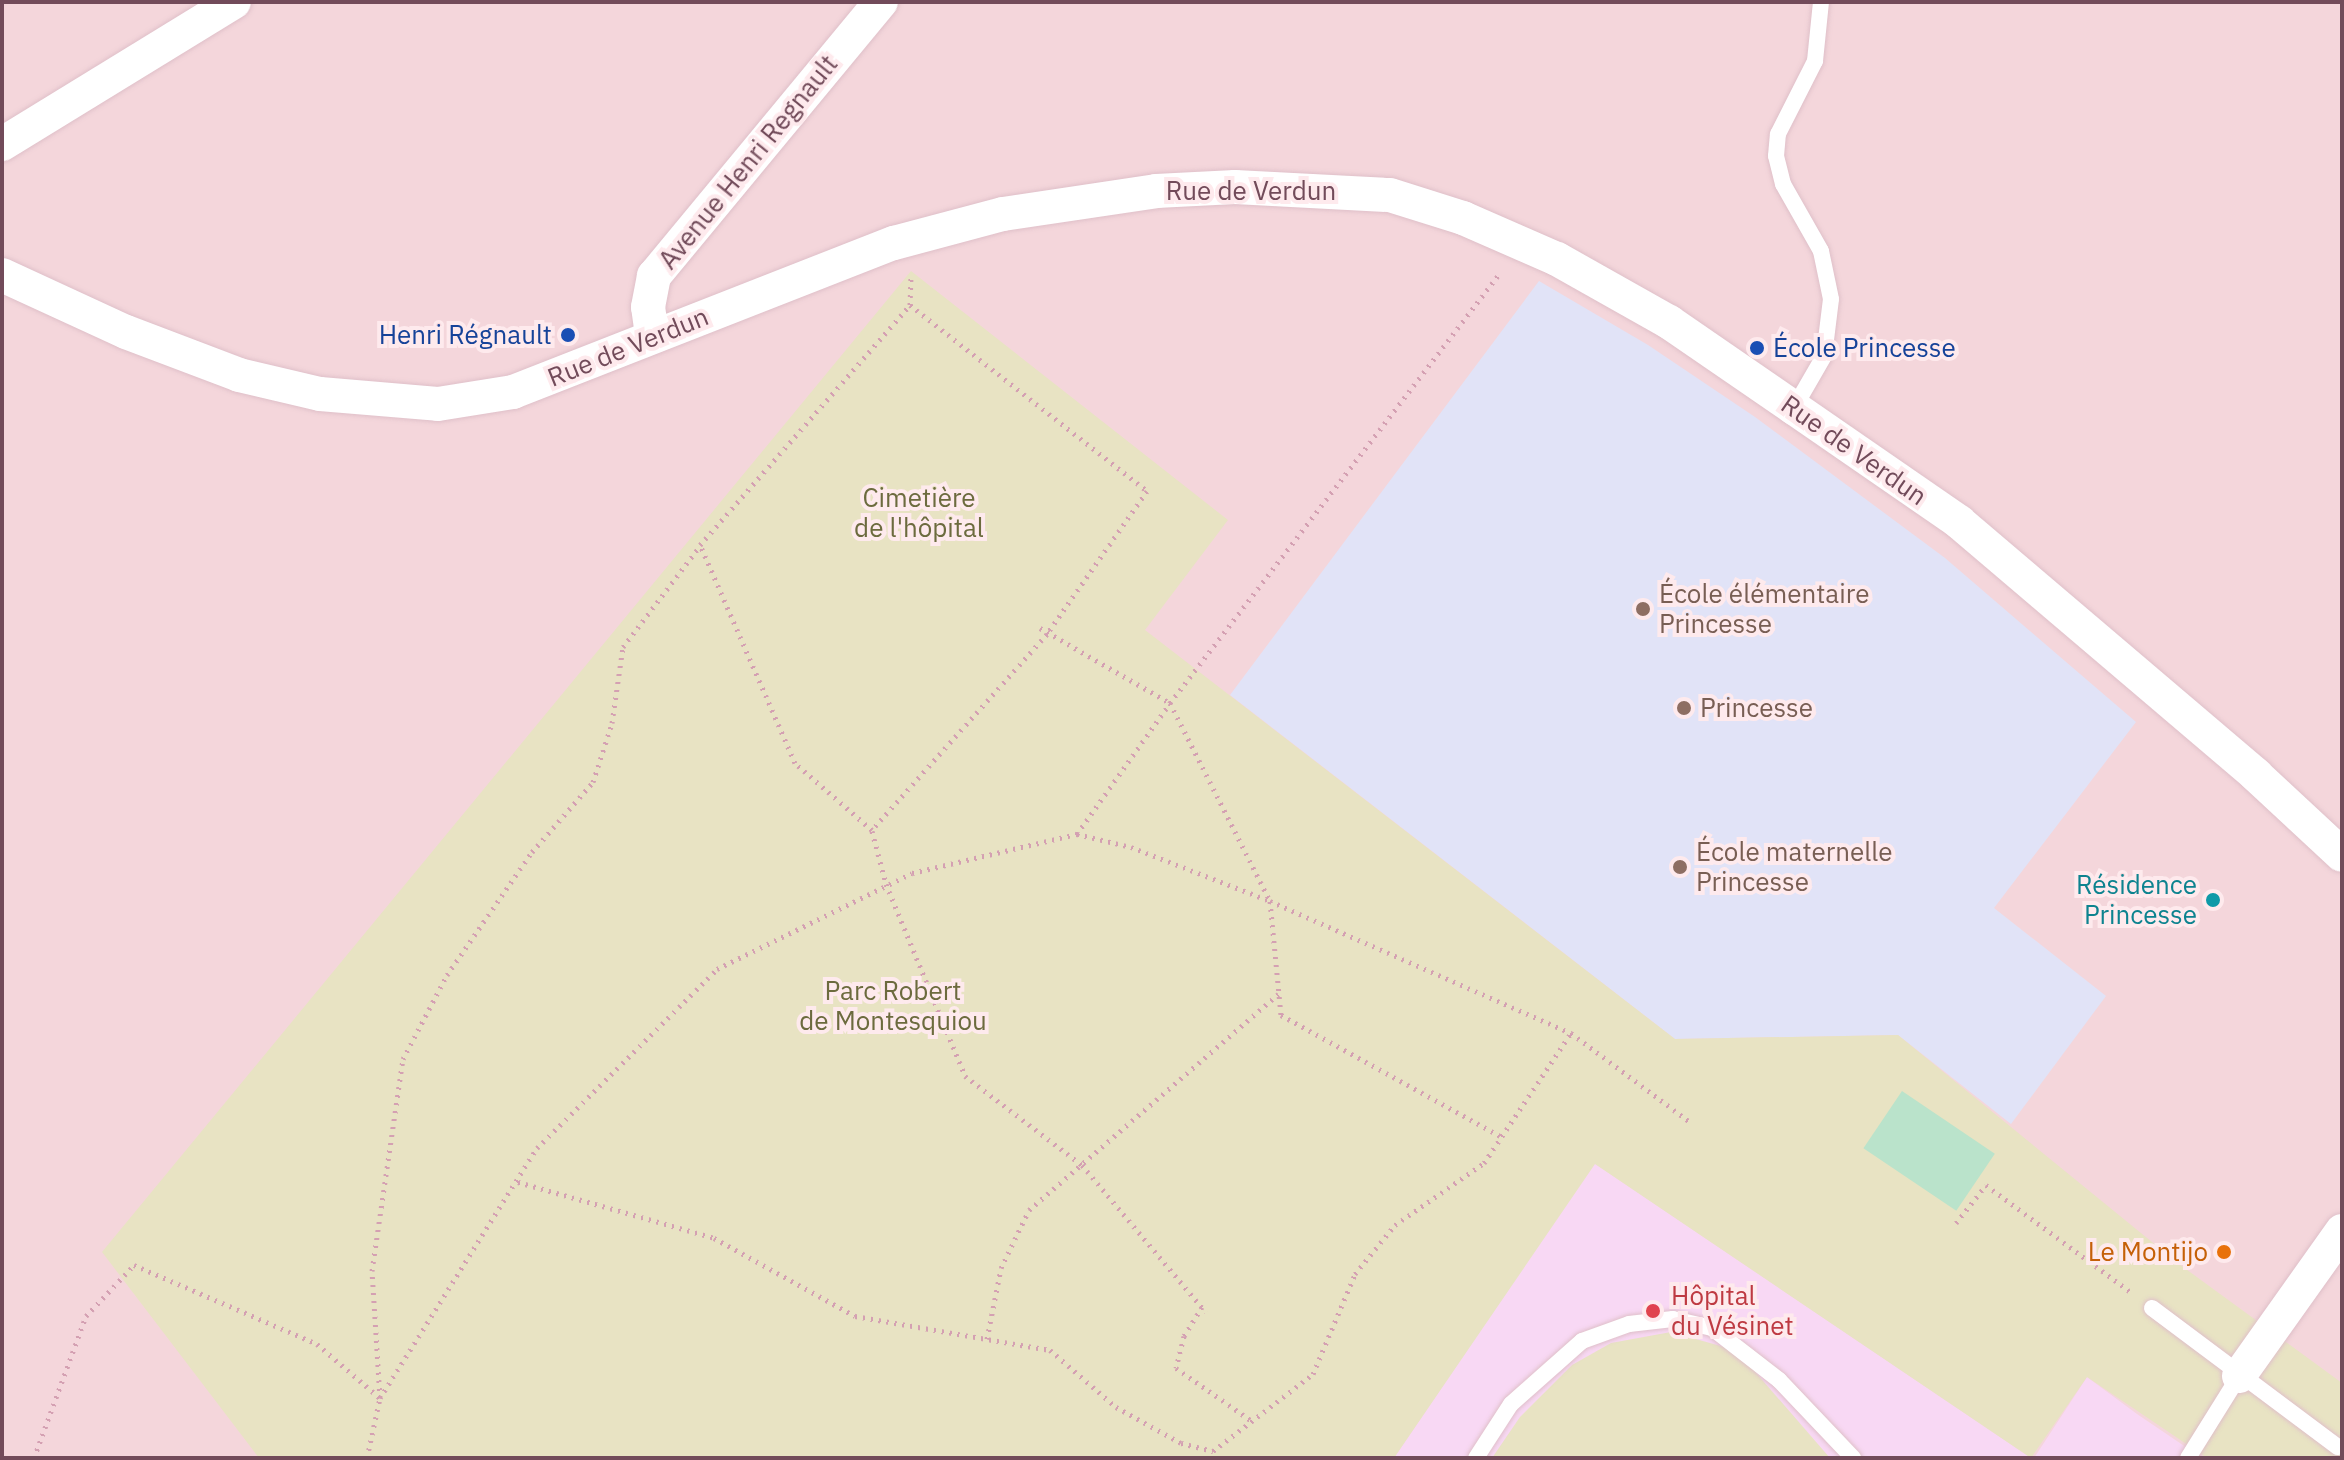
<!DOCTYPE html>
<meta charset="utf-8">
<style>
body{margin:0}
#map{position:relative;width:2344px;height:1460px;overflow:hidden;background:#fbe4e7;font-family:"IBM Plex Sans",sans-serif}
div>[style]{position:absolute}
.residential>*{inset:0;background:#f4d6db;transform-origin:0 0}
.education>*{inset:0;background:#e1e3f7}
.medical>*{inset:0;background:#f8d8f4}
.green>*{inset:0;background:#e8e3c3}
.water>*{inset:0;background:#bae3cb;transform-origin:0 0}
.path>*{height:5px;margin-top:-2.5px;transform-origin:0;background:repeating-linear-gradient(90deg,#d4a0b2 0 2px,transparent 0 8px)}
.roads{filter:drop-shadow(0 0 2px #dfc0c9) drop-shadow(0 0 2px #dfc0c9)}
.lane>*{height:16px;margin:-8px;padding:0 8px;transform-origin:8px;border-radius:8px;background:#fff}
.street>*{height:34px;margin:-17px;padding:0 17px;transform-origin:17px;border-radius:17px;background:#fff}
.dots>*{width:22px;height:22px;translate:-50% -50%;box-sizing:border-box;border:4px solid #feeaed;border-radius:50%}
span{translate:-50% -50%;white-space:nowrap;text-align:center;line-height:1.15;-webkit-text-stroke:8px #feeaed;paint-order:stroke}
.street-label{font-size:26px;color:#724b5a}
.transit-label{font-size:26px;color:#164399}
.right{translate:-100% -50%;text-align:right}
.left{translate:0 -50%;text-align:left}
.park-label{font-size:26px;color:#6c6b3e}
.education-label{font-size:26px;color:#785e54}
.culture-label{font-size:26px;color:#0d838f}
.food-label{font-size:26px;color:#c56008}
.health-label{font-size:26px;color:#be3a42}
.frame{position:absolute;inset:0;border:4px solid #724b5a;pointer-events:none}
</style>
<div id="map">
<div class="residential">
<div style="left:2px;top:2px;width:2340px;height:1456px"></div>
</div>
<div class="education">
<div style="clip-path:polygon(1539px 281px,1648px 345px,1755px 417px,1945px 558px,2136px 722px,1994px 908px,2106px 996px,2011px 1124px,1898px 1035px,1675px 1039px,1230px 695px)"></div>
</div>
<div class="medical">
<div style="clip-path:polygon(1594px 1163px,2031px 1458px,1394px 1458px)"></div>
<div style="clip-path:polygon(2087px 1377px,2137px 1414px,2202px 1458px,2034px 1458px)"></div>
</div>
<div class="green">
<div style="clip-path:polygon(911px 271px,1228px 520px,1145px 630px,1675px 1039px,1898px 1035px,2179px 1264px,2342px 1383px,2342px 1458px,2207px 1458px,2087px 1377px,2031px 1458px,1595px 1164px,1394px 1458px,259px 1458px,102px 1252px)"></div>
<div style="clip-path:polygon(1671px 1332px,1724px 1347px,1751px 1367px,1830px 1458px,1492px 1458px,1520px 1417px,1572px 1365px,1611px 1343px)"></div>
</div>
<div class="water">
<div style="left:1902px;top:1091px;width:112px;height:69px;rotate:34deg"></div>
</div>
<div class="path">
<div style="left:910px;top:305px;width:301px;rotate:38.1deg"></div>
<div style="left:1147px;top:491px;width:174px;rotate:125deg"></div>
<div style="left:1047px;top:634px;width:263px;rotate:131.8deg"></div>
<div style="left:872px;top:830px;width:102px;rotate:-139deg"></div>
<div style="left:795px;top:763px;width:238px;rotate:-113.5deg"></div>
<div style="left:700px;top:545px;width:319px;rotate:-48.8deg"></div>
<div style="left:910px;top:305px;width:31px;rotate:-88deg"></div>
<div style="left:1040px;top:628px;width:150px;rotate:30deg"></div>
<div style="left:1170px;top:703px;width:222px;rotate:63.2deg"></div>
<div style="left:1270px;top:901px;width:329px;rotate:23.7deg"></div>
<div style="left:1571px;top:1033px;width:149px;rotate:36.8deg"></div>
<div style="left:872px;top:831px;width:55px;rotate:75.2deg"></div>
<div style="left:886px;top:884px;width:208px;rotate:67.6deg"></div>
<div style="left:965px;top:1076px;width:147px;rotate:37.3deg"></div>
<div style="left:1082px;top:1165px;width:192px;rotate:49.9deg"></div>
<div style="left:1077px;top:834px;width:56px;rotate:13.5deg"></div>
<div style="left:1131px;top:847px;width:149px;rotate:21.2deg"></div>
<div style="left:1270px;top:901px;width:115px;rotate:84.5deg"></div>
<div style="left:1281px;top:1015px;width:250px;rotate:28.9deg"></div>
<div style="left:518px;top:1182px;width:204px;rotate:15.9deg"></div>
<div style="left:714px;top:1238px;width:161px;rotate:29deg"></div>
<div style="left:855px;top:1316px;width:198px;rotate:9.9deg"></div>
<div style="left:1050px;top:1350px;width:87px;rotate:40.8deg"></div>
<div style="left:1116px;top:1407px;width:74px;rotate:29deg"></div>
<div style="left:1181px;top:1443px;width:33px;rotate:14deg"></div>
<div style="left:1213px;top:1451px;width:126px;rotate:-37.6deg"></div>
<div style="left:1313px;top:1374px;width:108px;rotate:-67.2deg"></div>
<div style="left:1355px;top:1274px;width:63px;rotate:-50.8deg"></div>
<div style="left:1395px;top:1225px;width:108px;rotate:-34.9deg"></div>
<div style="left:1484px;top:1163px;width:156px;rotate:-56.2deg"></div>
<div style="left:1956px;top:1223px;width:48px;rotate:-51.7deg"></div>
<div style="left:1986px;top:1185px;width:182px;rotate:36.5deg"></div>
<div style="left:1202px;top:1307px;width:34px;rotate:122deg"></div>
<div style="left:1184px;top:1336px;width:33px;rotate:104deg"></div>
<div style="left:1176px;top:1368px;width:94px;rotate:35deg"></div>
<div style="left:987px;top:1339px;width:72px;rotate:-78.8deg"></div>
<div style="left:1001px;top:1268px;width:64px;rotate:-64.2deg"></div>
<div style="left:1029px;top:1210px;width:330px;rotate:-40.9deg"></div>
<div style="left:34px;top:1458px;width:151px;rotate:-69.9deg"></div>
<div style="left:86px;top:1316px;width:70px;rotate:-46.7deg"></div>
<div style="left:134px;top:1265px;width:199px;rotate:23.3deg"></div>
<div style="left:317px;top:1344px;width:83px;rotate:40.6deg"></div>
<div style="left:380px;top:1398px;width:295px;rotate:-57.9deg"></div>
<div style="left:537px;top:1148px;width:254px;rotate:-44.8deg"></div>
<div style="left:717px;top:969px;width:217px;rotate:-26.2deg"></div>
<div style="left:912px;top:873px;width:170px;rotate:-13.3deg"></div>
<div style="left:1077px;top:834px;width:161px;rotate:-54.6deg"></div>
<div style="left:1170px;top:703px;width:542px;rotate:-52.5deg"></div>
<div style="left:367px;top:1458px;width:61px;rotate:-77.8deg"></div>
<div style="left:380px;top:1398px;width:127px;rotate:-93.6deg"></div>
<div style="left:372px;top:1271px;width:214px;rotate:-81.7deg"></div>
<div style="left:403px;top:1059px;width:95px;rotate:-62.4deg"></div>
<div style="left:447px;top:975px;width:150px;rotate:-55.4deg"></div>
<div style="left:532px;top:852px;width:93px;rotate:-48.9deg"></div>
<div style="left:593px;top:782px;width:62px;rotate:-72.1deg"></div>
<div style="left:612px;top:723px;width:77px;rotate:-81.8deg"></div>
<div style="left:623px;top:647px;width:127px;rotate:-52.7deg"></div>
</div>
<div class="roads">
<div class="lane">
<div style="left:1794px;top:408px;width:60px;rotate:-60deg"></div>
<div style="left:1824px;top:356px;width:57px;rotate:-83deg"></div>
<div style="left:1831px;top:299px;width:49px;rotate:-101.8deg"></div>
<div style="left:1821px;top:251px;width:77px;rotate:-119.6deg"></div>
<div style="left:1783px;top:184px;width:29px;rotate:-104deg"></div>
<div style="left:1776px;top:156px;width:22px;rotate:-85deg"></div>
<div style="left:1778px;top:134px;width:82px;rotate:-63.1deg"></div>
<div style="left:1815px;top:61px;width:59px;rotate:-84.2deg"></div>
<div style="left:2152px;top:1308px;width:232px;rotate:36.8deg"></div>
<div style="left:1476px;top:1458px;width:64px;rotate:-57.1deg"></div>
<div style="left:1511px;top:1404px;width:95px;rotate:-41.6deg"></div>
<div style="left:1582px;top:1341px;width:50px;rotate:-19.9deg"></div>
<div style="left:1629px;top:1324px;width:44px;rotate:-6.5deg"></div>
<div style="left:1673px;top:1319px;width:40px;rotate:13deg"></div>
<div style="left:1712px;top:1328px;width:85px;rotate:37.8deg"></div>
<div style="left:1779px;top:1380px;width:108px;rotate:46.5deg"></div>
<div style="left:2188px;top:1458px;width:97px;rotate:-58.1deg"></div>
</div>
<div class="street">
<div style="left:2px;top:144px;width:272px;rotate:-31.5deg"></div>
<div style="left:2px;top:275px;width:136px;rotate:24.7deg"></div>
<div style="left:126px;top:332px;width:121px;rotate:20.8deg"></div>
<div style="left:239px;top:375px;width:83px;rotate:13.2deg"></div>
<div style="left:320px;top:394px;width:118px;rotate:4.8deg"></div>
<div style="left:438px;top:404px;width:76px;rotate:-9.1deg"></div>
<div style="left:513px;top:392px;width:409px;rotate:-21.4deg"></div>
<div style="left:894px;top:243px;width:113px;rotate:-14.9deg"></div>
<div style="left:1003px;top:214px;width:155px;rotate:-8.5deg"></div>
<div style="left:1156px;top:191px;width:79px;rotate:-2.9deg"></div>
<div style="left:1235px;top:187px;width:155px;rotate:3deg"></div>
<div style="left:1390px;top:195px;width:77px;rotate:17.5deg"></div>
<div style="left:1463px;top:218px;width:103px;rotate:23.6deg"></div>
<div style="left:1557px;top:259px;width:129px;rotate:29.4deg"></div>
<div style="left:1669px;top:322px;width:152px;rotate:34.5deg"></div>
<div style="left:1794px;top:408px;width:201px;rotate:34.6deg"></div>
<div style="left:1959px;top:522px;width:390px;rotate:40.4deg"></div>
<div style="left:2256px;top:775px;width:117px;rotate:42.9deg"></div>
<div style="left:652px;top:335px;width:28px;rotate:-98deg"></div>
<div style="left:648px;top:307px;width:32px;rotate:-79deg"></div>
<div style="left:654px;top:276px;width:356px;rotate:-50.4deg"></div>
<div style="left:2239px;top:1376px;width:178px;rotate:-54.6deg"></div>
</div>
</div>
<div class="dots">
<div style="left:568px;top:335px;background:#1a4fb4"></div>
<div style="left:1757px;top:348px;background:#1a4fb4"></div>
<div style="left:1643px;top:609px;background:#8d6e63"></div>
<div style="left:1684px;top:708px;background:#8d6e63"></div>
<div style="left:1680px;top:867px;background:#8d6e63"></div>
<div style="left:2213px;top:900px;background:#0f9aa8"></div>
<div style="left:2224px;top:1252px;background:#e8710a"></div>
<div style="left:1653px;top:1311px;background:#e0444e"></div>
</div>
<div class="street-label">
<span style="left:748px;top:162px;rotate:-51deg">Avenue Henri Regnault</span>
<span style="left:1251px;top:191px">Rue de Verdun</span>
<span style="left:628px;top:347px;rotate:-22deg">Rue de Verdun</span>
<span style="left:1854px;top:450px;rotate:35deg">Rue de Verdun</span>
</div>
<div class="transit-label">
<span class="right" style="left:552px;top:335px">Henri Régnault</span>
<span class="left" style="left:1773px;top:348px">École Princesse</span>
</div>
<div class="park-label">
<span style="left:919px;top:513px">Cimetière<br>de l'hôpital</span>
<span style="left:893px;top:1006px">Parc Robert<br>de Montesquiou</span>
</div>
<div class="education-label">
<span class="left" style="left:1659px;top:609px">École élémentaire<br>Princesse</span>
<span class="left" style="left:1700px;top:708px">Princesse</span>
<span class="left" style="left:1696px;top:867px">École maternelle<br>Princesse</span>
</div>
<div class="culture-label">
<span class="right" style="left:2197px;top:900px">Résidence<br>Princesse</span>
</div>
<div class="food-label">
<span class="right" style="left:2208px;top:1252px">Le Montijo</span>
</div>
<div class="health-label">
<span class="left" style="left:1671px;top:1311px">Hôpital<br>du Vésinet</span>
</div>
<div class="frame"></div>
</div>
